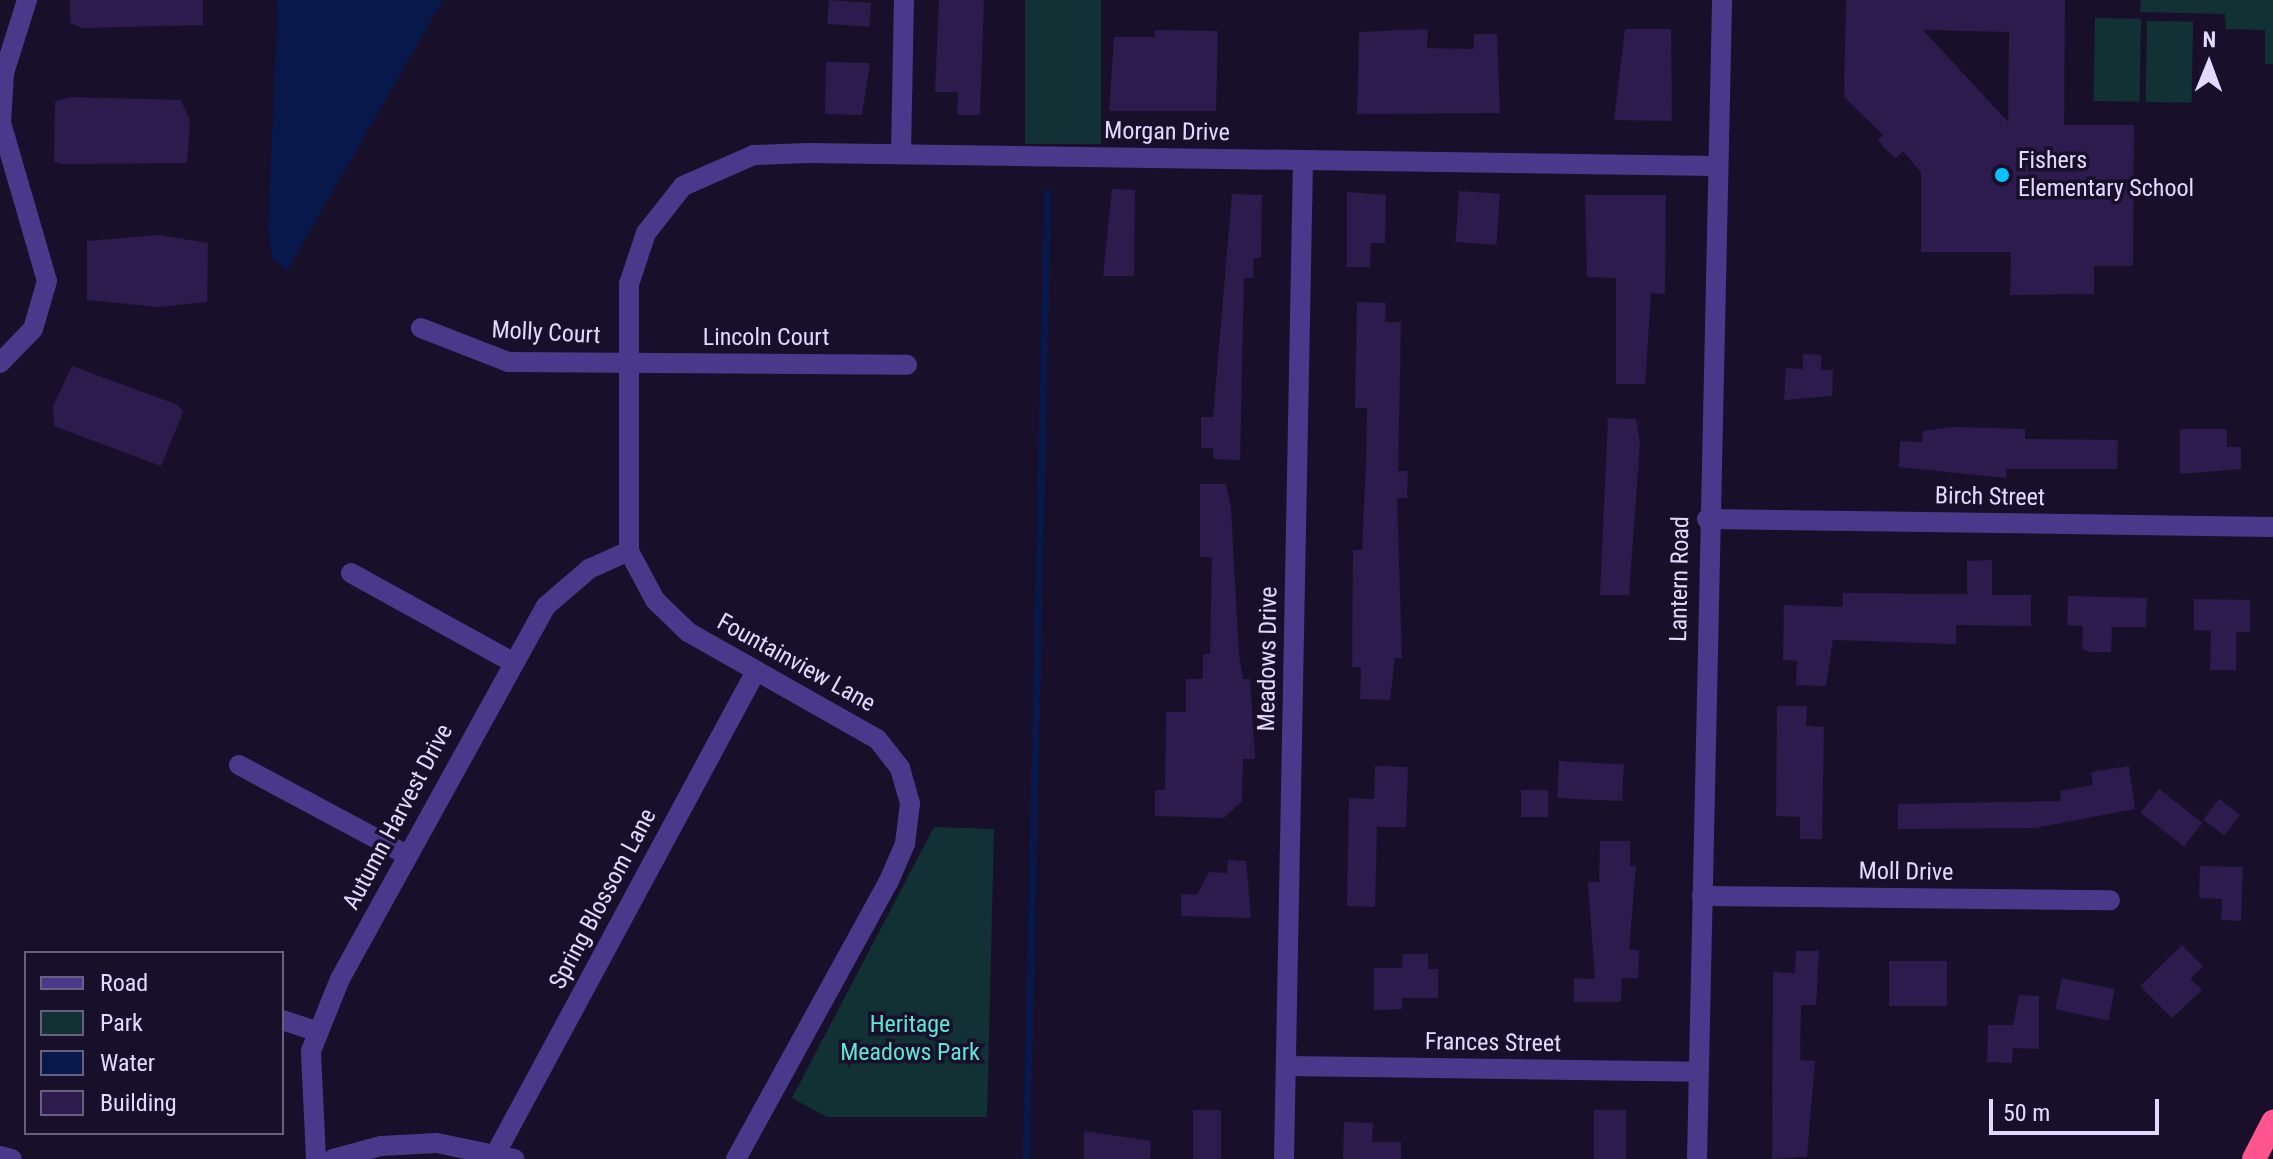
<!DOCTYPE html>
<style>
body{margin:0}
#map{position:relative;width:2273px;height:1159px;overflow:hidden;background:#18102b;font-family:"Roboto Condensed",sans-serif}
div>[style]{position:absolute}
.green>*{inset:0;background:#123135;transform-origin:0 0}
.water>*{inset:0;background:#09184b}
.stream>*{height:7px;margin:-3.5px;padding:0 3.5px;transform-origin:3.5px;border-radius:3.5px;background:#09184b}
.building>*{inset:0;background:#2c1b4c;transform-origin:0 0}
.minor>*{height:20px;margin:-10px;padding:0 10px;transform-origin:10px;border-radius:10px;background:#48398b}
.tertiary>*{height:20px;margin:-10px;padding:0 10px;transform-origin:10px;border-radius:10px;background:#48398b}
.motorway>*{height:24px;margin:-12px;padding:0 12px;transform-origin:12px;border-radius:12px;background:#ff548e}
.dots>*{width:22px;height:22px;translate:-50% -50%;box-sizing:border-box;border:4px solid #18102b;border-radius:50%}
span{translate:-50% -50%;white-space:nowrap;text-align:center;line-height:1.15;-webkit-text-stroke:7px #18102b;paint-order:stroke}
.street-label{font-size:24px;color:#e3d9ff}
.poi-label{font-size:24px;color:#e3d9ff}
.left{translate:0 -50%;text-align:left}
.park-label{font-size:24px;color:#60e5d6}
.legend{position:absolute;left:24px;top:951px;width:260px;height:184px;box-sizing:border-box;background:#18102b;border:2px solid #696080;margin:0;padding:10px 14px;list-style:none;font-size:24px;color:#e3d9ff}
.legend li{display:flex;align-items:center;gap:16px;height:40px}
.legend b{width:40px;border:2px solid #696080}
.north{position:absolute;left:2169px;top:24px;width:80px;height:80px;-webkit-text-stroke:6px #18102b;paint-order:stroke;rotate:1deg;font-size:22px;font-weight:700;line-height:32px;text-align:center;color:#e3d9ff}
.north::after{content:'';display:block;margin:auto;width:28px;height:36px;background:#e3d9ff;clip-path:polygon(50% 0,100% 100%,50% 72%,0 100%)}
.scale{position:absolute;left:1989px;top:1099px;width:170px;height:36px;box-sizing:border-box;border:4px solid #e3d9ff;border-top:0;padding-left:10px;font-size:24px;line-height:28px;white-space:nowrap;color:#e3d9ff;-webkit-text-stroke:6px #18102b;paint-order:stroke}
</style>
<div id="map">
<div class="green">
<div style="left:1025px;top:0;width:76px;height:144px"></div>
<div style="clip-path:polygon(2141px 0,2273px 0,2273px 64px,2265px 64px,2265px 30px,2226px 29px,2225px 14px,2140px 12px)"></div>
<div style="left:2095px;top:18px;width:46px;height:83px;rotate:1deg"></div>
<div style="left:2147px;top:21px;width:46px;height:81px;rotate:1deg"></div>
<div style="clip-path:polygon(934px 827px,994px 829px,987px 1117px,827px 1117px,792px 1098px)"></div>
</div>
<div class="water">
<div style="clip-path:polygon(278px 0,443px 0,287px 271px,273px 259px,268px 230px)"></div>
</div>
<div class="stream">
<div style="left:1026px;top:1159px;width:966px;rotate:-88.75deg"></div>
</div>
<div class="building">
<div style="clip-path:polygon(70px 0,203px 0,203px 25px,82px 28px,70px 23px)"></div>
<div style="left:829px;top:0;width:42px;height:24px;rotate:4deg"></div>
<div style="clip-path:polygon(939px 0,984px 0,980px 115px,957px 115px,958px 92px,935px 92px)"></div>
<div style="clip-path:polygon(evenodd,1846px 0,2065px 0,2064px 125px,2134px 125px,2133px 266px,2094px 266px,2094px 294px,2010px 295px,2011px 252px,1921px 252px,1921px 172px,1903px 151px,1896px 158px,1886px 150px,1878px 140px,1883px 135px,1844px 97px,1846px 0,1923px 30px,2009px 32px,2008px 122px,1923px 30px)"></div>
<div style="clip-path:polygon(1428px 29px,1427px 48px,1474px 49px,1474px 34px,1497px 34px,1500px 113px,1357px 114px,1359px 32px)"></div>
<div style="clip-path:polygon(1625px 29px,1671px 29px,1672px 121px,1614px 120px)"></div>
<div style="clip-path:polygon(1155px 30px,1218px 31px,1216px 111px,1109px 111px,1114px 37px,1155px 37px)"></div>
<div style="clip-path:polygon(826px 62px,870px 63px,862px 115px,825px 114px)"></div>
<div style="clip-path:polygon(69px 97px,181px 100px,190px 121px,187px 163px,60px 164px,54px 161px,55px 102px)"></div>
<div style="clip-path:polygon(1112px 189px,1135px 190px,1134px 276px,1103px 276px)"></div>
<div style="left:1459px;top:191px;width:41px;height:51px;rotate:4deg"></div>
<div style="clip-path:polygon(1347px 192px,1386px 195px,1385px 243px,1371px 243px,1370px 267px,1347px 267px)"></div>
<div style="clip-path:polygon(1232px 194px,1262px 195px,1261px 258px,1254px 258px,1253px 278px,1244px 278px,1240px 460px,1213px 459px,1213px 448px,1201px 448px,1201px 417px,1213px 417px)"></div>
<div style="clip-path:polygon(1585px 195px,1666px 195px,1665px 294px,1651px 293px,1645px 384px,1616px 384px,1616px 278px,1587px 277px)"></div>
<div style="clip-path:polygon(159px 235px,208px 243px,207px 302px,158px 307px,87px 300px,87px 241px)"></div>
<div style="clip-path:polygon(1357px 302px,1386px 303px,1385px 322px,1401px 322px,1398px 471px,1408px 471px,1407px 498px,1397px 498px,1402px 658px,1395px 658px,1390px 700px,1360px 699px,1361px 667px,1352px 667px,1353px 550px,1362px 550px,1366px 464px,1367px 408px,1355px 408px)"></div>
<div style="clip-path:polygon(1803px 354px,1821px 355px,1821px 370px,1833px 370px,1832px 396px,1784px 400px,1786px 368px,1803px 369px)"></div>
<div style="clip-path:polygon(72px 366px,178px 405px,183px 412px,161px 466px,54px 426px,53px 406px)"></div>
<div style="clip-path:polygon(1608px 418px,1636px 419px,1640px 442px,1629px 595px,1600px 595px)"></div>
<div style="clip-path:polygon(1952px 427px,2025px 429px,2025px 439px,2118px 440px,2117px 469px,2006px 469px,2006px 478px,1899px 467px,1900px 441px,1922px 442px,1923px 431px)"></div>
<div style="clip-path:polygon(2180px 429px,2227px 429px,2227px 447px,2241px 447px,2241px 469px,2180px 474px)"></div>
<div style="clip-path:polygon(1200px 484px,1226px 484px,1231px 508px,1239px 655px,1243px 679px,1250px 679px,1255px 759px,1243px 759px,1242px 801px,1224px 818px,1155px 816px,1155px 790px,1165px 790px,1166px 712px,1186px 712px,1186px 679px,1203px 679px,1203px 654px,1210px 654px,1212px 557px,1200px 557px)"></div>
<div style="clip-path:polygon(1992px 560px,1992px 595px,2031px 595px,2031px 626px,1956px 625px,1956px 644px,1833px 640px,1826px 686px,1796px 685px,1797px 661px,1783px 660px,1784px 605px,1843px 607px,1843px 593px,1967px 594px,1967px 561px)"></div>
<div style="clip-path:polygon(2068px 596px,2147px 598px,2146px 627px,2112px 627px,2111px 652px,2090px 652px,2082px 649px,2083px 626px,2067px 625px)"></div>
<div style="clip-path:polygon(2194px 599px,2250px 600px,2250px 632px,2236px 632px,2236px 670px,2210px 670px,2211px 631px,2194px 630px)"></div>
<div style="clip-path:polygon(1777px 706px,1807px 706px,1806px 726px,1824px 727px,1822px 839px,1800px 839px,1800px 817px,1776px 816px)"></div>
<div style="left:1559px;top:761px;width:65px;height:37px;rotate:3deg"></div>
<div style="clip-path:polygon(1375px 766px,1408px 767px,1406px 827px,1377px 827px,1375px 907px,1347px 906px,1349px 798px,1374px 799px)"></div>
<div style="clip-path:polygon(2129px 766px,2135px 809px,2035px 828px,1898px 829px,1898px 804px,2061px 801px,2060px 791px,2093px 785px,2091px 772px)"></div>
<div style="left:2159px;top:789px;width:55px;height:30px;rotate:38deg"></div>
<div style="left:1521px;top:790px;width:27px;height:27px"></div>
<div style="left:2219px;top:799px;width:26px;height:26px;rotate:37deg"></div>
<div style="clip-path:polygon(1600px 841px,1630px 841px,1630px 866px,1636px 866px,1629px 950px,1639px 950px,1638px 978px,1622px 978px,1621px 1002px,1574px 1002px,1574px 978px,1595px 979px,1588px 882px,1599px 882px)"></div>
<div style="clip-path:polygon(1228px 860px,1246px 861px,1251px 918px,1181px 916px,1181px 894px,1197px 895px,1209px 872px,1227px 873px)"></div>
<div style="clip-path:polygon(2200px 866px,2243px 867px,2241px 921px,2221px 920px,2222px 899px,2199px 898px)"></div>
<div style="clip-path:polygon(2182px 945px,2203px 966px,2190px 979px,2202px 990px,2172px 1018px,2140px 986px)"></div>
<div style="clip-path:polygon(1796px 951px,1819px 951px,1816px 1005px,1801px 1005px,1800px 1060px,1815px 1061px,1807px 1157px,1772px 1159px,1773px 972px,1795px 973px)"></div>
<div style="clip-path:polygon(1403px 954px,1428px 954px,1428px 969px,1438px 969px,1438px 998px,1402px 998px,1402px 1009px,1374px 1010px,1374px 968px,1402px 968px)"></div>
<div style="left:1889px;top:961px;width:58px;height:45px"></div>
<div style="left:2062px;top:978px;width:54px;height:32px;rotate:12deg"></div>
<div style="clip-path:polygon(2019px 995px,2039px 996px,2039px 1049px,2013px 1048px,2012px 1063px,1987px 1062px,1988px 1025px,2013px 1025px)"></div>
<div style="left:1193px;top:1110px;width:28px;height:49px"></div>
<div style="left:1594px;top:1110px;width:32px;height:49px"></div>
<div style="clip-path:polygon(1344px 1122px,1373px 1123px,1372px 1142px,1401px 1142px,1401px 1159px,1343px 1159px)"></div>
<div style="clip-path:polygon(1084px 1131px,1151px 1141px,1150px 1159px,1084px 1159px)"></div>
</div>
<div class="minor">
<div style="left:901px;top:153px;width:153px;rotate:-88.9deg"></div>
<div style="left:421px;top:328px;width:93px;rotate:21.3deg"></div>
<div style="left:508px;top:362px;width:399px;rotate:0.4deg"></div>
<div style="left:0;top:363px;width:47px;rotate:-45.9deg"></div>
<div style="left:33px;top:329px;width:50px;rotate:-73.7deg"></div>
<div style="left:47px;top:281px;width:165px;rotate:-106.2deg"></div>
<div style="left:1px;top:123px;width:50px;rotate:-86.6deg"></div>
<div style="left:4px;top:73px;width:77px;rotate:-72.5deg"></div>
<div style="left:1707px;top:519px;width:566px;rotate:0.81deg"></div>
<div style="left:351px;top:573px;width:184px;rotate:28.9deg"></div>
<div style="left:239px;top:765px;width:191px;rotate:28.2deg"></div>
<div style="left:1702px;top:896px;width:408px;rotate:0.6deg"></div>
<div style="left:282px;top:1020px;width:36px;rotate:18deg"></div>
<div style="left:1286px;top:1066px;width:413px;rotate:0.8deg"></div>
<div style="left:496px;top:1153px;width:548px;rotate:-61.66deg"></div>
<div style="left:0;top:1156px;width:12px;rotate:14deg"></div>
<div style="left:316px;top:1159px;width:108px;rotate:-92.7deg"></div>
<div style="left:311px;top:1051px;width:78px;rotate:-68.1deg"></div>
<div style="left:340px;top:979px;width:426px;rotate:-61.1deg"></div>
<div style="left:546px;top:606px;width:57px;rotate:-40.7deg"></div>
<div style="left:589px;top:569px;width:44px;rotate:-24.2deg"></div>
<div style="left:333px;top:1159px;width:50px;rotate:-15.2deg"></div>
<div style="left:381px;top:1146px;width:56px;rotate:-3.1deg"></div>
<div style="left:437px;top:1143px;width:79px;rotate:11.7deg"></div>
<div style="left:736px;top:1159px;width:315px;rotate:-61.2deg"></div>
<div style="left:888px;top:883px;width:43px;rotate:-66.4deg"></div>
<div style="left:905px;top:844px;width:41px;rotate:-83deg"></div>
<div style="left:910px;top:803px;width:36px;rotate:-106deg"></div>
<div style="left:900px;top:768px;width:37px;rotate:-128deg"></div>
<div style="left:877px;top:739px;width:217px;rotate:-150.5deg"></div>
<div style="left:688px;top:632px;width:46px;rotate:-135.9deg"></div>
<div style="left:655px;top:600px;width:55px;rotate:-118deg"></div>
<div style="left:629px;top:551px;width:267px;rotate:-90deg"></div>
<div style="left:629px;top:284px;width:54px;rotate:-71.6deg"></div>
<div style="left:646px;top:233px;width:60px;rotate:-51.8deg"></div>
<div style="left:683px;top:186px;width:77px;rotate:-23.6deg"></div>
<div style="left:754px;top:155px;width:55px;rotate:-2.1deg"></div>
<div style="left:809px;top:153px;width:908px;rotate:0.82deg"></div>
<div style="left:1284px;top:1159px;width:999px;rotate:-88.91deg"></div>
</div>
<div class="tertiary">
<div style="left:1697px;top:1159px;width:1159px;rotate:-88.76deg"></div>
</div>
<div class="motorway">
<div style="left:2254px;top:1159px;width:42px;rotate:-62.8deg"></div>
</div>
<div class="dots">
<div style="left:2002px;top:175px;background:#05c3ff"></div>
</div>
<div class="street-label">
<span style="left:1167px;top:132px;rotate:1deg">Morgan Drive</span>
<span style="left:546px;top:333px;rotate:3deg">Molly Court</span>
<span style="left:766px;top:338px">Lincoln Court</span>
<span style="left:1990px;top:497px;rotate:1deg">Birch Street</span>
<span style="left:1680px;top:579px;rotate:-89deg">Lantern Road</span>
<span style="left:1268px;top:659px;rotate:-89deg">Meadows Drive</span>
<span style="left:796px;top:663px;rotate:29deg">Fountainview Lane</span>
<span style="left:398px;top:817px;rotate:-62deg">Autumn Harvest Drive</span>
<span style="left:1906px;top:872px;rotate:1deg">Moll Drive</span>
<span style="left:603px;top:899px;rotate:-62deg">Spring Blossom Lane</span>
<span style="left:1493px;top:1043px;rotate:1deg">Frances Street</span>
</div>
<div class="poi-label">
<span class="left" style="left:2018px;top:175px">Fishers<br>Elementary School</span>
</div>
<div class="park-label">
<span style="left:910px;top:1039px">Heritage<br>Meadows Park</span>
</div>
<ul class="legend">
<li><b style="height:10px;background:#48398b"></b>Road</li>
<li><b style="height:22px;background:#123135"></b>Park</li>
<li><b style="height:22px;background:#09184b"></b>Water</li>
<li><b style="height:22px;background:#2c1b4c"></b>Building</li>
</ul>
<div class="north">N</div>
<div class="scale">50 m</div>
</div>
